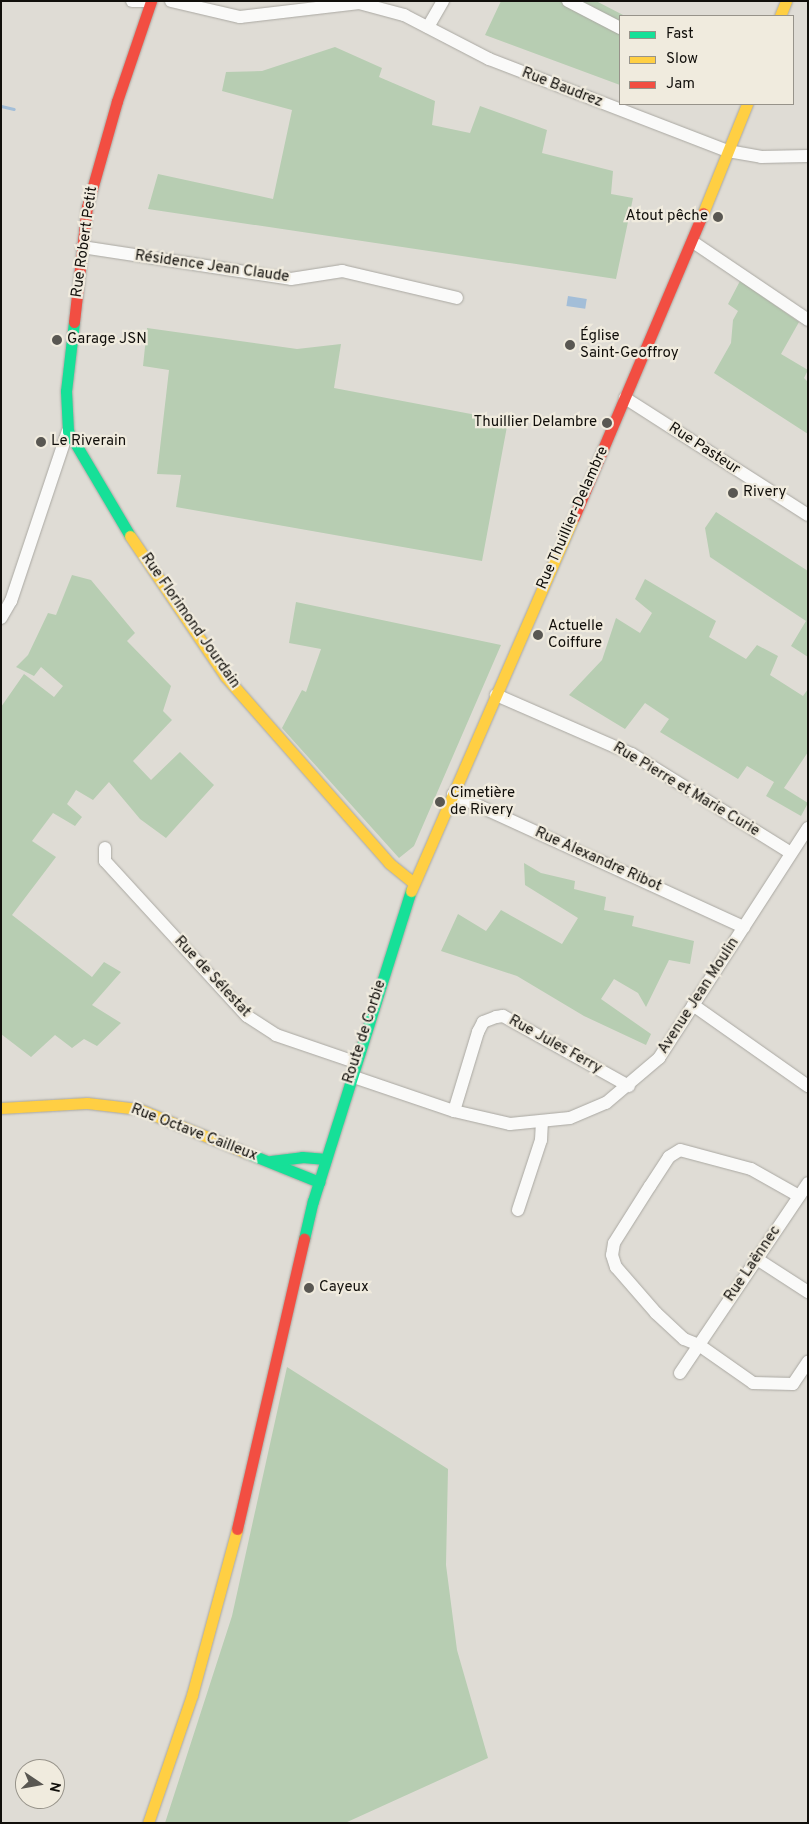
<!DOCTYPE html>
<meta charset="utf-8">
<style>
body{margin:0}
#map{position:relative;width:809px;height:1824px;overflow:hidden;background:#dfdcd5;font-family:Overpass,sans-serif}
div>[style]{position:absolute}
.green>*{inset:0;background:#b7cdb2}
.water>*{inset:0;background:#a3bed8;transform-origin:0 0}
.stream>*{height:3px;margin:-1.5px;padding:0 1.5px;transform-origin:1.5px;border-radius:1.5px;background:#a3bed8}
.roads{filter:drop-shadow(0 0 1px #aaa8a2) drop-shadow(0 0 1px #aaa8a2)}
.street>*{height:12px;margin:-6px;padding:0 6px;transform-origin:6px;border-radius:6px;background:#fafaf9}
.fast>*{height:11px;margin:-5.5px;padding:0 5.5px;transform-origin:5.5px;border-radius:5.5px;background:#16e098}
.slow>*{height:11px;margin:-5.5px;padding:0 5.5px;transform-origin:5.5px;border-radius:5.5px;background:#ffcf43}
.jam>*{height:11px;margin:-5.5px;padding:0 5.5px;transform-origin:5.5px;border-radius:5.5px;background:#f24e42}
.dots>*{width:14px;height:14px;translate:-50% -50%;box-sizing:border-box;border:2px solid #f0ebde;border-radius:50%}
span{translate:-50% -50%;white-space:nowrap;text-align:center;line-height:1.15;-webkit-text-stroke:4.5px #f0ebde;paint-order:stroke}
.street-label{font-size:15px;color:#110f0b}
.poi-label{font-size:15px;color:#110f0b}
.right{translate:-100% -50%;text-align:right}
.left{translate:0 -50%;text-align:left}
.frame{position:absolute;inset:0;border:2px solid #110f0b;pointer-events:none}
.legend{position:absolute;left:619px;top:15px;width:175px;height:90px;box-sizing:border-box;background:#f0ebde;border:1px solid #97938a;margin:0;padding:6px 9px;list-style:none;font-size:15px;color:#110f0b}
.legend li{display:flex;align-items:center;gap:10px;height:25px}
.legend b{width:25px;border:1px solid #97938a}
.north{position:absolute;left:15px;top:1759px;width:50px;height:50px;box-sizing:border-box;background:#f0ebde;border:1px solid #97938a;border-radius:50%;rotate:102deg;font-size:14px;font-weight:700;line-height:20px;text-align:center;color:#110f0b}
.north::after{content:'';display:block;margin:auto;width:18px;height:22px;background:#595752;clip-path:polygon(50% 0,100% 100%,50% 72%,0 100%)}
</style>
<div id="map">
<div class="green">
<div style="clip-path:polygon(501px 1px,596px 1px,625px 16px,620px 16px,620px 85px,485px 35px)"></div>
<div style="clip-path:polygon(335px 47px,382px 68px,379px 77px,435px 101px,432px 125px,470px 133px,480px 106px,547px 130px,542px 153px,613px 171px,611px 194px,633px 198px,616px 279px,148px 209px,158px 174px,273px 199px,292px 110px,222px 91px,226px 72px,262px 71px)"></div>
<div style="clip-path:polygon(740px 281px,799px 322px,781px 354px,808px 370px,804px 378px,808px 382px,808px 434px,714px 373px,731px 343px,733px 320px,738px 311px,728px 304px)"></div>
<div style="clip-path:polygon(147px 328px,297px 349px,341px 344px,334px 388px,508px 421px,482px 561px,176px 507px,181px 475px,157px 474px,169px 370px,143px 366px)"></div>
<div style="clip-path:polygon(716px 512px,808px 571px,808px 657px,791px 646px,806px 621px,710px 557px,705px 528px)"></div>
<div style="clip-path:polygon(72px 575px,91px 580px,135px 633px,127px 641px,171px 686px,163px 711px,172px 720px,133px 761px,151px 780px,180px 752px,214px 785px,166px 838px,140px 819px,109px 782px,93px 800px,76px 790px,67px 804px,82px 817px,75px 826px,53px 813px,32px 841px,56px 857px,12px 915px,92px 977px,104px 962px,121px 972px,92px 1005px,121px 1023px,97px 1046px,84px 1039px,72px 1048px,55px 1035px,31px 1057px,1px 1034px,1px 707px,24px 674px,54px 697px,63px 686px,41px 667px,34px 676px,16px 667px,28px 655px,48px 613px,56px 615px)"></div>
<div style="clip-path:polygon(645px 579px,716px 621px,709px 637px,746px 659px,757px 645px,778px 656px,770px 675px,803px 696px,808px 689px,808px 752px,784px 788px,808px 803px,801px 816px,766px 796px,774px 782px,747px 766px,738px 779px,660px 732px,669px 719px,645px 703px,625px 729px,569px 695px,602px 660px,616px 618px,640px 633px,652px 613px,635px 599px)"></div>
<div style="clip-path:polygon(296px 602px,501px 645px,414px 846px,399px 858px,282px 728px,302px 690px,306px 692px,321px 649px,289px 643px)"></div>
<div style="clip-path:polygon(524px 863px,541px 873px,575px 881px,574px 889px,606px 897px,604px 910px,634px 916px,632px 926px,694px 941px,690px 964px,669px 960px,646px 1007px,638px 993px,614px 979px,601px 999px,651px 1034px,646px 1045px,584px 1016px,517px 976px,441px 951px,458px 914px,486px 931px,501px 910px,562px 944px,578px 918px,525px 885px)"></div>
<div style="clip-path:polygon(287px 1367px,448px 1469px,446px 1565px,457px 1650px,488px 1758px,345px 1823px,165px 1823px,232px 1616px)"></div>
</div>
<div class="water">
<div style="left:568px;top:296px;width:19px;height:10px;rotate:9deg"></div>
</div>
<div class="stream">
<div style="left:1px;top:106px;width:13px;rotate:13deg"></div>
</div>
<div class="roads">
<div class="street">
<div style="left:132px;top:1px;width:15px"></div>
<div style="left:171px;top:1px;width:71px;rotate:13.1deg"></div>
<div style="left:240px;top:17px;width:120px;rotate:-6.7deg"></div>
<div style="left:359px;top:3px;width:47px;rotate:14.9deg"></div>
<div style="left:404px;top:15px;width:96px;rotate:27.4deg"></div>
<div style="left:489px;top:59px;width:256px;rotate:21.1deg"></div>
<div style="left:728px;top:151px;width:34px;rotate:10deg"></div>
<div style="left:761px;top:157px;width:47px;rotate:-1.2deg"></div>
<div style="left:568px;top:1px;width:59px;rotate:27.4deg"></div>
<div style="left:428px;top:27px;width:30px;rotate:-60deg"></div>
<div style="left:693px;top:242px;width:139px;rotate:34.1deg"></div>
<div style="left:82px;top:247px;width:211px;rotate:8.7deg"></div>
<div style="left:291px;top:279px;width:52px;rotate:-8.9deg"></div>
<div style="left:342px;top:271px;width:118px;rotate:13.2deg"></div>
<div style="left:625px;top:398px;width:217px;rotate:32.6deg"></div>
<div style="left:1px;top:618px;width:20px;rotate:-60deg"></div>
<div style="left:11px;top:601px;width:179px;rotate:-71.5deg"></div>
<div style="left:496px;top:695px;width:148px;rotate:23.5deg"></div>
<div style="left:632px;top:754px;width:187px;rotate:31.9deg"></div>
<div style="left:453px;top:794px;width:320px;rotate:24.6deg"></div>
<div style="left:105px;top:848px;width:13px;rotate:90deg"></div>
<div style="left:105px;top:861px;width:210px;rotate:47.5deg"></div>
<div style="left:247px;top:1016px;width:35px;rotate:33deg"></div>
<div style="left:276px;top:1035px;width:83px;rotate:18.9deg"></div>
<div style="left:693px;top:1005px;width:141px;rotate:35.2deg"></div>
<div style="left:351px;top:1076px;width:109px;rotate:18.8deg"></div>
<div style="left:454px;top:1111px;width:57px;rotate:13.1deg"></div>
<div style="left:510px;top:1124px;width:60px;rotate:-5.7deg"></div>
<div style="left:570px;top:1118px;width:39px;rotate:-23deg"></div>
<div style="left:606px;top:1103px;width:70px;rotate:-40.3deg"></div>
<div style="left:659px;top:1058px;width:274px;rotate:-57.1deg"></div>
<div style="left:454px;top:1111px;width:83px;rotate:-73.1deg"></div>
<div style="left:478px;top:1032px;width:11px;rotate:-63deg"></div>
<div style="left:483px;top:1022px;width:14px;rotate:-21deg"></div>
<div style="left:496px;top:1017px;width:7px;rotate:-8deg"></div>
<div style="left:503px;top:1016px;width:144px;rotate:29.1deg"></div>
<div style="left:799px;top:1196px;width:55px;rotate:-150.6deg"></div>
<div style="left:751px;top:1169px;width:73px;rotate:-165deg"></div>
<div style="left:680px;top:1150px;width:13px;rotate:148deg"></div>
<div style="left:669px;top:1157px;width:35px;rotate:123deg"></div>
<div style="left:650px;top:1186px;width:67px;rotate:122.3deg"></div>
<div style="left:614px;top:1243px;width:12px;rotate:99deg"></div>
<div style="left:612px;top:1255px;width:13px;rotate:72deg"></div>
<div style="left:616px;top:1267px;width:61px;rotate:49deg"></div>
<div style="left:656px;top:1313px;width:38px;rotate:43deg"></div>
<div style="left:684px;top:1339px;width:16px;rotate:22deg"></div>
<div style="left:699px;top:1345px;width:66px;rotate:35.1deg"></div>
<div style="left:753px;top:1383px;width:40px;rotate:1.4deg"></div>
<div style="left:793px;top:1384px;width:27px;rotate:-56deg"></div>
<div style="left:518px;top:1210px;width:74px;rotate:-71.8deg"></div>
<div style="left:541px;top:1140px;width:17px;rotate:-87deg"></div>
<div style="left:757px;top:1259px;width:61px;rotate:32.9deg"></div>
<div style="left:680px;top:1373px;width:229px;rotate:-56deg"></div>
</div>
<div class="fast">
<div style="left:74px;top:322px;width:69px;rotate:96.6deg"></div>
<div style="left:66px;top:391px;width:40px;rotate:87.1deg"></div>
<div style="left:68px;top:431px;width:122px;rotate:59.4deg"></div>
<div style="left:247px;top:1153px;width:78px;rotate:21.9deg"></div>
<div style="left:271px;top:1161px;width:31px;rotate:-7deg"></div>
<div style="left:302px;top:1157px;width:24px;rotate:5deg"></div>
<div style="left:304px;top:1239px;width:39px;rotate:-77deg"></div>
<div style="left:313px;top:1201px;width:325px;rotate:-72.5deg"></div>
</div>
<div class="slow">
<div style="left:780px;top:16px;width:16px;rotate:-68deg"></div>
<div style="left:703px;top:213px;width:118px;rotate:-68deg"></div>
<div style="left:130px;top:536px;width:169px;rotate:55.8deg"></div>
<div style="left:225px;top:676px;width:249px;rotate:48.7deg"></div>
<div style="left:389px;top:863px;width:32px;rotate:39deg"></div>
<div style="left:411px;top:891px;width:408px;rotate:-66.5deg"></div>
<div style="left:1px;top:1108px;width:86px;rotate:-3.3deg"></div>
<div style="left:87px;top:1103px;width:52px;rotate:6.6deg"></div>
<div style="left:139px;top:1109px;width:117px;rotate:22.2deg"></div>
<div style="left:148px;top:1823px;width:135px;rotate:-71deg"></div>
<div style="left:192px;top:1695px;width:172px;rotate:-74.8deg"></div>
</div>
<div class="jam">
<div style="left:74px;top:322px;width:116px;rotate:-83.6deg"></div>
<div style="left:87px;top:207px;width:110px;rotate:-74.2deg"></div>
<div style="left:117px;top:101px;width:106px;rotate:-71.2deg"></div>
<div style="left:574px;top:517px;width:330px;rotate:-67deg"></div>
<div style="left:237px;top:1529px;width:298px;rotate:-77deg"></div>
</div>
</div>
<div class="dots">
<div style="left:718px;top:217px;background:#595752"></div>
<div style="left:57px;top:340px;background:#595752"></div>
<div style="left:570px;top:345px;background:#595752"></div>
<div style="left:607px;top:423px;background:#595752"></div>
<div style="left:41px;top:442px;background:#595752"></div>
<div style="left:733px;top:493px;background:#595752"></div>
<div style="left:538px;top:635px;background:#595752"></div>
<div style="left:440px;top:802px;background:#595752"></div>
<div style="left:309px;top:1288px;background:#595752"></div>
</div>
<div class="street-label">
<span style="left:562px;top:88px;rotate:21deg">Rue Baudrez</span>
<span style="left:85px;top:242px;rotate:-82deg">Rue Robert Petit</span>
<span style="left:212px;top:267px;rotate:8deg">Résidence Jean Claude</span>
<span style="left:704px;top:449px;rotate:33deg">Rue Pasteur</span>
<span style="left:573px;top:518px;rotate:-66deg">Rue Thuillier-Delambre</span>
<span style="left:190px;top:621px;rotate:55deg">Rue Florimond Jourdain</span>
<span style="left:686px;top:790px;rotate:31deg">Rue Pierre et Marie Curie</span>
<span style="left:598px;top:860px;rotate:24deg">Rue Alexandre Ribot</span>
<span style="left:212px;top:977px;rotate:47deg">Rue de Sélestat</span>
<span style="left:699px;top:996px;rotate:-57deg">Avenue Jean Moulin</span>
<span style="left:365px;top:1032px;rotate:-72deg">Route de Corbie</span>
<span style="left:555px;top:1045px;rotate:29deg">Rue Jules Ferry</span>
<span style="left:194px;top:1133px;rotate:21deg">Rue Octave Cailleux</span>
<span style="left:753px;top:1264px;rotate:-56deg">Rue Laënnec</span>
</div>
<div class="poi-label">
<span class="right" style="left:708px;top:217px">Atout pêche</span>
<span class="left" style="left:580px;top:345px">Église<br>Saint-Geoffroy</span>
<span class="left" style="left:67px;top:340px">Garage JSN</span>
<span class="right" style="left:597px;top:423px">Thuillier Delambre</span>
<span class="left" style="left:51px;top:442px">Le Riverain</span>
<span class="left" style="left:743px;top:493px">Rivery</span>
<span class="left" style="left:548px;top:635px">Actuelle<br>Coiffure</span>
<span class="left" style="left:450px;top:802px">Cimetière<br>de Rivery</span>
<span class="left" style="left:319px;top:1288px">Cayeux</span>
</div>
<div class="frame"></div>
<ul class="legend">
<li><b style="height:6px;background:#16e098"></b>Fast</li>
<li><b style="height:6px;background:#ffcf43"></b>Slow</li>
<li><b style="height:6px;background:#f24e42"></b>Jam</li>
</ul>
<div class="north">N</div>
</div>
